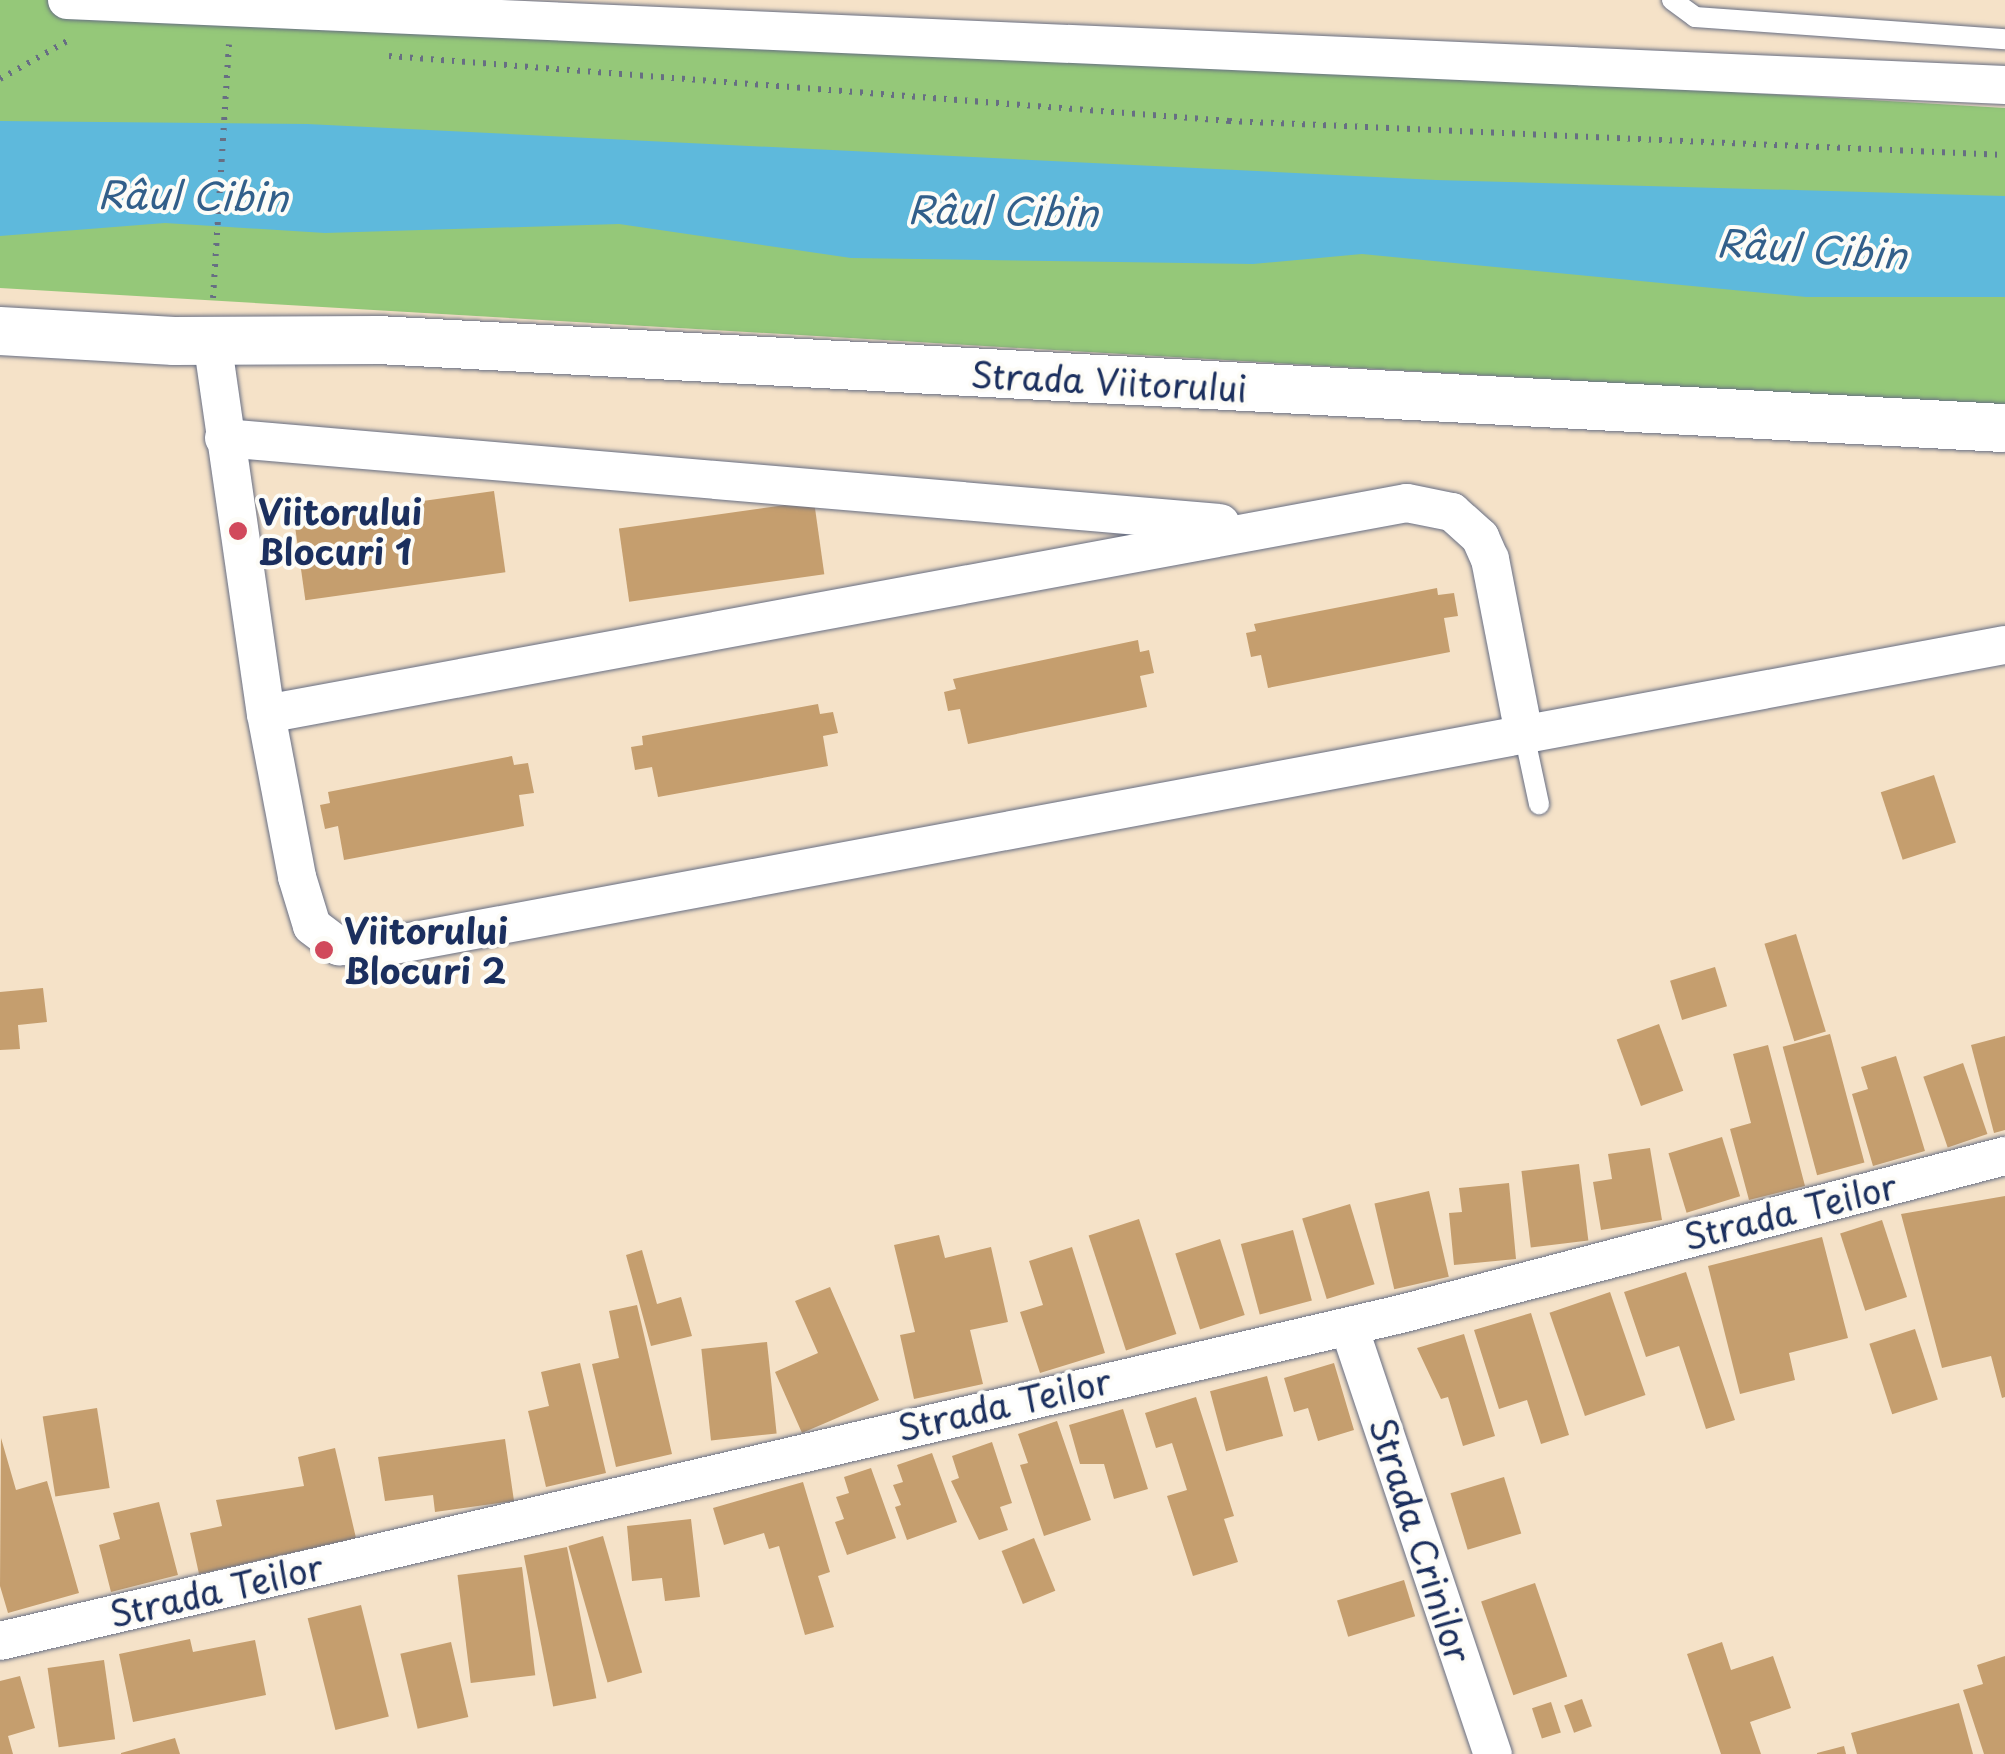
<!DOCTYPE html>
<meta charset="utf-8">
<style>
body{margin:0}
#map{position:relative;width:2005px;height:1754px;overflow:hidden;background:#f5e2c8;font-family:"Playpen Sans",sans-serif}
div>[style]{position:absolute}
.green>*{inset:0;background:#95c879}
.water>*{inset:0;background:#5eb9dc}
.building>*{inset:0;background:#c59e6e;transform-origin:0 0}
.path>*{height:6px;margin-top:-3px;transform-origin:0;background:repeating-linear-gradient(90deg,#676e83 0 2.5px,transparent 0 10.5px)}
.roads{filter:drop-shadow(0 0 2px #676e83) drop-shadow(0 0 2px #676e83)}
.service>*{height:20px;margin:-10px;padding:0 10px;transform-origin:10px;border-radius:10px;background:#fff}
.minor>*{height:38px;margin:-19px;padding:0 19px;transform-origin:19px;border-radius:19px;background:#fff}
.tertiary>*{height:48px;margin:-24px;padding:0 24px;transform-origin:24px;border-radius:24px;background:#fff}
.dots>*{width:28px;height:28px;translate:-50% -50%;box-sizing:border-box;border:5px solid #fdfcf7;border-radius:50%}
span{translate:-50% -50%;white-space:nowrap;text-align:center;line-height:1.15;-webkit-text-stroke:8px #fdfcf7;paint-order:stroke}
.street-label{font-size:35px;color:#1b2f5e}
.poi-label{font-size:35px;color:#1b2f5e;font-weight:700}
.left{translate:0 -50%;text-align:left}
.water-label{font-size:38px;color:#325f8a;font-style:italic}
</style>
<div id="map">
<div class="green">
<div style="clip-path:polygon(0 0,176px 0,2005px 108px,2005px 406px,0 288px)"></div>
</div>
<div class="water">
<div style="clip-path:polygon(0 121px,307px 124px,1436px 180px,2005px 196px,2005px 297px,1806px 297px,1362px 254px,1253px 264px,851px 258px,619px 224px,325px 233px,165px 223px,0 236px)"></div>
</div>
<div class="building">
<div style="left:494px;top:491px;width:82px;height:202px;rotate:82deg"></div>
<div style="left:814px;top:501px;width:74px;height:197px;rotate:82deg"></div>
<div style="clip-path:polygon(1437px 588px,1438px 595px,1454px 593px,1458px 616px,1444px 618px,1450px 652px,1268px 688px,1261px 655px,1251px 657px,1246px 633px,1256px 631px,1254px 624px)"></div>
<div style="clip-path:polygon(1138px 640px,1140px 652px,1149px 650px,1154px 673px,1140px 676px,1147px 707px,968px 744px,960px 709px,948px 711px,944px 692px,956px 689px,953px 679px)"></div>
<div style="clip-path:polygon(818px 704px,820px 714px,833px 712px,838px 733px,823px 736px,828px 766px,658px 797px,652px 767px,635px 770px,631px 747px,643px 745px,642px 736px)"></div>
<div style="clip-path:polygon(512px 756px,514px 765px,528px 763px,534px 793px,519px 795px,524px 826px,344px 860px,338px 826px,325px 829px,320px 805px,330px 803px,328px 792px)"></div>
<div style="left:1934px;top:775px;width:71px;height:56px;rotate:72deg"></div>
<div style="left:1796px;top:934px;width:102px;height:33px;rotate:73deg"></div>
<div style="left:1715px;top:967px;width:41px;height:47px;rotate:73deg"></div>
<div style="clip-path:polygon(43px 988px,47px 1022px,18px 1025px,20px 1049px,0 1050px,0 992px)"></div>
<div style="left:1659px;top:1024px;width:71px;height:45px;rotate:70deg"></div>
<div style="left:1830px;top:1034px;width:133px;height:49px;rotate:75deg"></div>
<div style="clip-path:polygon(2005px 1036px,2005px 1130px,1994px 1133px,1971px 1045px)"></div>
<div style="clip-path:polygon(1768px 1045px,1805px 1186px,1749px 1200px,1730px 1129px,1751px 1123px,1733px 1054px)"></div>
<div style="clip-path:polygon(1896px 1056px,1925px 1151px,1873px 1166px,1852px 1094px,1868px 1089px,1861px 1067px)"></div>
<div style="left:1963px;top:1063px;width:75px;height:42px;rotate:71deg"></div>
<div style="left:1722px;top:1137px;width:62px;height:56px;rotate:73deg"></div>
<div style="clip-path:polygon(1650px 1148px,1662px 1220px,1601px 1230px,1593px 1182px,1612px 1179px,1608px 1154px)"></div>
<div style="left:1579px;top:1164px;width:77px;height:58px;rotate:83deg"></div>
<div style="clip-path:polygon(1509px 1183px,1516px 1259px,1454px 1265px,1449px 1213px,1462px 1212px,1459px 1188px)"></div>
<div style="left:1429px;top:1191px;width:88px;height:56px;rotate:77deg"></div>
<div style="clip-path:polygon(2005px 1196px,2005px 1397px,2002px 1398px,1991px 1356px,1942px 1368px,1901px 1214px)"></div>
<div style="left:1350px;top:1204px;width:84px;height:50px;rotate:73deg"></div>
<div style="left:1139px;top:1219px;width:121px;height:53px;rotate:72deg"></div>
<div style="left:1882px;top:1220px;width:81px;height:44px;rotate:72deg"></div>
<div style="left:1293px;top:1230px;width:73px;height:54px;rotate:75deg"></div>
<div style="clip-path:polygon(939px 1235px,945px 1258px,991px 1247px,1008px 1322px,970px 1330px,983px 1384px,914px 1399px,900px 1335px,915px 1332px,894px 1245px)"></div>
<div style="clip-path:polygon(1822px 1237px,1848px 1338px,1789px 1353px,1795px 1380px,1740px 1394px,1708px 1266px)"></div>
<div style="left:1220px;top:1239px;width:80px;height:47px;rotate:72deg"></div>
<div style="clip-path:polygon(1072px 1247px,1105px 1353px,1040px 1373px,1020px 1312px,1043px 1305px,1029px 1261px)"></div>
<div style="clip-path:polygon(642px 1250px,657px 1304px,681px 1297px,692px 1336px,651px 1346px,626px 1255px)"></div>
<div style="clip-path:polygon(1686px 1272px,1735px 1420px,1706px 1429px,1679px 1346px,1646px 1357px,1624px 1292px)"></div>
<div style="clip-path:polygon(830px 1287px,879px 1400px,802px 1433px,775px 1372px,818px 1353px,795px 1301px)"></div>
<div style="left:1610px;top:1292px;width:109px;height:64px;rotate:71deg"></div>
<div style="clip-path:polygon(637px 1305px,672px 1454px,616px 1467px,592px 1364px,619px 1358px,609px 1311px)"></div>
<div style="clip-path:polygon(1531px 1313px,1569px 1435px,1541px 1444px,1527px 1400px,1499px 1409px,1474px 1330px)"></div>
<div style="left:1915px;top:1329px;width:74px;height:48px;rotate:72deg"></div>
<div style="clip-path:polygon(1464px 1334px,1495px 1436px,1463px 1446px,1448px 1397px,1441px 1399px,1417px 1348px)"></div>
<div style="left:767px;top:1342px;width:92px;height:66px;rotate:84deg"></div>
<div style="clip-path:polygon(580px 1363px,606px 1473px,546px 1487px,528px 1411px,549px 1406px,541px 1372px)"></div>
<div style="clip-path:polygon(1334px 1363px,1354px 1430px,1318px 1441px,1308px 1408px,1294px 1412px,1284px 1378px)"></div>
<div style="left:1267px;top:1376px;width:62px;height:59px;rotate:75deg"></div>
<div style="clip-path:polygon(1196px 1397px,1234px 1516px,1224px 1519px,1238px 1562px,1193px 1576px,1167px 1496px,1187px 1490px,1172px 1443px,1156px 1448px,1145px 1413px)"></div>
<div style="left:97px;top:1408px;width:81px;height:55px;rotate:81deg"></div>
<div style="clip-path:polygon(1123px 1409px,1148px 1489px,1114px 1499px,1104px 1464px,1080px 1464px,1069px 1425px)"></div>
<div style="clip-path:polygon(1057px 1421px,1091px 1520px,1044px 1536px,1020px 1465px,1028px 1463px,1018px 1434px)"></div>
<div style="clip-path:polygon(1px 1438px,16px 1490px,47px 1481px,79px 1593px,8px 1613px,0 1586px)"></div>
<div style="clip-path:polygon(505px 1439px,514px 1501px,435px 1512px,433px 1495px,385px 1501px,378px 1457px)"></div>
<div style="clip-path:polygon(992px 1442px,1012px 1503px,1000px 1507px,1008px 1530px,979px 1540px,951px 1481px,959px 1478px,952px 1456px)"></div>
<div style="clip-path:polygon(335px 1448px,356px 1538px,199px 1574px,190px 1533px,222px 1526px,216px 1500px,304px 1486px,298px 1457px)"></div>
<div style="clip-path:polygon(932px 1453px,957px 1522px,907px 1540px,895px 1507px,901px 1505px,893px 1485px,903px 1482px,897px 1465px)"></div>
<div style="clip-path:polygon(871px 1468px,896px 1538px,847px 1555px,835px 1522px,844px 1519px,836px 1497px,849px 1493px,844px 1477px)"></div>
<div style="left:1504px;top:1477px;width:59px;height:56px;rotate:73deg"></div>
<div style="clip-path:polygon(803px 1482px,830px 1572px,818px 1576px,834px 1627px,805px 1635px,779px 1546px,769px 1549px,764px 1533px,724px 1545px,713px 1508px)"></div>
<div style="clip-path:polygon(159px 1502px,178px 1575px,111px 1592px,99px 1545px,120px 1539px,113px 1513px)"></div>
<div style="clip-path:polygon(691px 1519px,700px 1597px,665px 1601px,662px 1578px,632px 1581px,627px 1526px)"></div>
<div style="left:603px;top:1536px;width:142px;height:36px;rotate:74deg"></div>
<div style="left:1034px;top:1538px;width:57px;height:35px;rotate:68deg"></div>
<div style="left:567px;top:1547px;width:154px;height:44px;rotate:79deg"></div>
<div style="left:522px;top:1567px;width:109px;height:65px;rotate:83deg"></div>
<div style="left:1404px;top:1580px;width:38px;height:70px;rotate:73deg"></div>
<div style="left:1535px;top:1583px;width:99px;height:57px;rotate:71deg"></div>
<div style="left:361px;top:1605px;width:115px;height:55px;rotate:76deg"></div>
<div style="clip-path:polygon(190px 1639px,193px 1652px,255px 1640px,266px 1695px,133px 1722px,119px 1654px)"></div>
<div style="left:451px;top:1642px;width:77px;height:52px;rotate:77deg"></div>
<div style="clip-path:polygon(1722px 1642px,1731px 1670px,1773px 1656px,1791px 1708px,1750px 1722px,1761px 1754px,1721px 1754px,1687px 1654px)"></div>
<div style="clip-path:polygon(2005px 1656px,2005px 1754px,1984px 1754px,1963px 1690px,1983px 1684px,1977px 1665px)"></div>
<div style="left:104px;top:1660px;width:80px;height:57px;rotate:82deg"></div>
<div style="clip-path:polygon(20px 1676px,35px 1728px,8px 1736px,13px 1754px,0 1754px,0 1681px)"></div>
<div style="left:1582px;top:1699px;width:29px;height:19px;rotate:70deg"></div>
<div style="left:1551px;top:1702px;width:32px;height:20px;rotate:72deg"></div>
<div style="clip-path:polygon(1959px 1703px,1973px 1754px,1857px 1754px,1851px 1733px)"></div>
<div style="clip-path:polygon(175px 1738px,180px 1754px,121px 1754px,121px 1753px)"></div>
<div style="clip-path:polygon(1844px 1746px,1846px 1754px,1817px 1754px,1817px 1753px)"></div>
</div>
<div class="path">
<div style="left:389px;top:56px;width:843px;rotate:4.42deg"></div>
<div style="left:1229px;top:121px;width:777px;rotate:2.51deg"></div>
<div style="left:0;top:79px;width:79px;rotate:-29.5deg"></div>
<div style="left:213px;top:298px;width:254px;rotate:-86.4deg"></div>
</div>
<div class="roads">
<div class="service">
<div style="left:1672px;top:0;width:29px;rotate:36deg"></div>
<div style="left:1695px;top:17px;width:311px;rotate:4.1deg"></div>
<div style="left:1524px;top:734px;width:72px;rotate:77.9deg"></div>
</div>
<div class="minor">
<div style="left:67px;top:0;width:1940px;rotate:2.51deg"></div>
<div style="left:212px;top:340px;width:378px;rotate:81.8deg"></div>
<div style="left:266px;top:714px;width:166px;rotate:79.2deg"></div>
<div style="left:297px;top:877px;width:51px;rotate:73deg"></div>
<div style="left:312px;top:926px;width:34px;rotate:37deg"></div>
<div style="left:339px;top:946px;width:44px;rotate:1.3deg"></div>
<div style="left:383px;top:947px;width:1650px;rotate:-10.55deg"></div>
<div style="left:224px;top:438px;width:1000px;rotate:4.88deg"></div>
<div style="left:266px;top:714px;width:1160px;rotate:-10.48deg"></div>
<div style="left:1407px;top:503px;width:46px;rotate:11.3deg"></div>
<div style="left:1452px;top:512px;width:38px;rotate:42deg"></div>
<div style="left:1480px;top:537px;width:24px;rotate:66deg"></div>
<div style="left:1490px;top:559px;width:178px;rotate:79deg"></div>
<div style="left:1349px;top:1327px;width:451px;rotate:71.4deg"></div>
<div style="left:0;top:1641px;width:1435px;rotate:-13.14deg"></div>
<div style="left:1397px;top:1315px;width:628px;rotate:-14.66deg"></div>
</div>
<div class="tertiary">
<div style="left:0;top:331px;width:174px;rotate:3.3deg"></div>
<div style="left:174px;top:341px;width:204px;rotate:-0.3deg"></div>
<div style="left:378px;top:340px;width:1629px;rotate:3.1deg"></div>
</div>
</div>
<div class="dots">
<div style="left:238px;top:531px;background:#d1495b"></div>
<div style="left:324px;top:950px;background:#d1495b"></div>
</div>
<div class="street-label">
<span style="left:1109px;top:381px;rotate:3deg">Strada Viitorului</span>
<span style="left:1790px;top:1211px;rotate:-14deg">Strada Teilor</span>
<span style="left:1004px;top:1404px;rotate:-13deg">Strada Teilor</span>
<span style="left:1421px;top:1540px;rotate:72deg">Strada Crinilor</span>
<span style="left:216px;top:1590px;rotate:-13deg">Strada Teilor</span>
</div>
<div class="poi-label">
<span class="left" style="left:258px;top:531px">Viitorului<br>Blocuri 1</span>
<span class="left" style="left:344px;top:950px">Viitorului<br>Blocuri 2</span>
</div>
<div class="water-label">
<span style="left:193px;top:195px;rotate:1deg">Râul Cibin</span>
<span style="left:1003px;top:210px;rotate:1deg">Râul Cibin</span>
<span style="left:1812px;top:248px;rotate:4deg">Râul Cibin</span>
</div>
</div>
